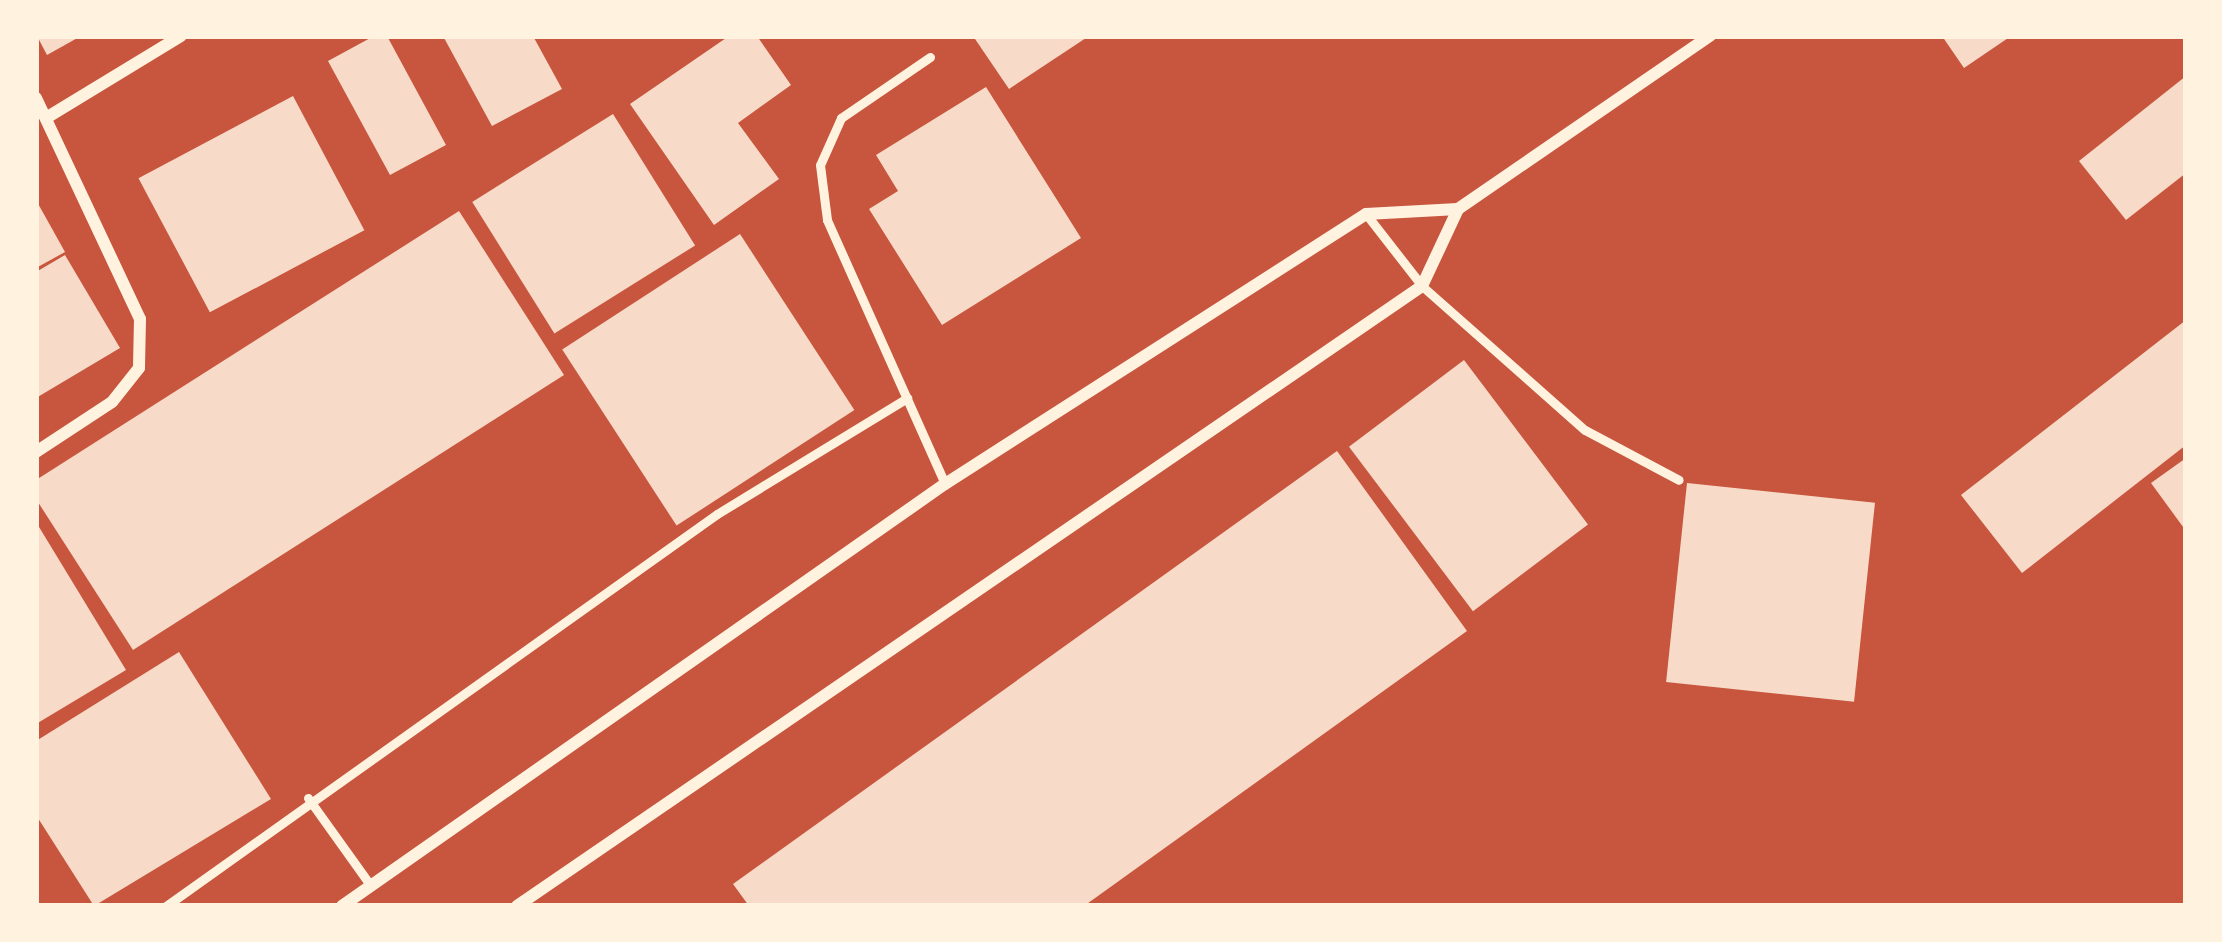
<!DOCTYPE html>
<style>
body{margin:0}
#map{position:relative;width:2222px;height:942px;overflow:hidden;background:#c8553d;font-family:"DM Sans",sans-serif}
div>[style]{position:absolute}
.building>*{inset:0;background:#f7dbc8;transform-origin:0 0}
.service>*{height:9px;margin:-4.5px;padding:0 4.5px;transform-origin:4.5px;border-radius:4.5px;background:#fff3e0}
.minor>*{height:12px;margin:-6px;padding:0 6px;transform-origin:6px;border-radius:6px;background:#fff3e0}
span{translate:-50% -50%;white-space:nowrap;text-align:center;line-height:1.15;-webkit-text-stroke:12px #fff3e0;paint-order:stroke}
.frame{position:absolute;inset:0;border:39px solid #fff3e0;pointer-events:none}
</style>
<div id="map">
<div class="building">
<div style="clip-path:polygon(37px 36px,81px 36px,47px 55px)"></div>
<div style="clip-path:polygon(374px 36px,387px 36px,446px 145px,390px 175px,328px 61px)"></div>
<div style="clip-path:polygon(443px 36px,533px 36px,562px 89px,492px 126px)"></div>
<div style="clip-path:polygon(729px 36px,757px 36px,791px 85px,738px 123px,779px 179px,714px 225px,630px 104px)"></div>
<div style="clip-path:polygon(973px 36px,1089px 36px,1009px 89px)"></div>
<div style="clip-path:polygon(1942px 36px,2011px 36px,1964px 68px)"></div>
<div style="clip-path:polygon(2186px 76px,2186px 173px,2126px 220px,2079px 161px)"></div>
<div style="clip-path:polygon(986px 87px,1081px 238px,942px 325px,869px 209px,898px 191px,876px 155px)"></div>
<div style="left:293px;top:96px;width:152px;height:175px;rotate:62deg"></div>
<div style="left:613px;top:114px;width:155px;height:166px;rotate:58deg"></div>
<div style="clip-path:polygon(36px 200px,65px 252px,36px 268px)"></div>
<div style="clip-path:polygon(459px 211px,564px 375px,133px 650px,36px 499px,36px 480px)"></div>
<div style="left:740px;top:234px;width:210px;height:212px;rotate:57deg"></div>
<div style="clip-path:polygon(65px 255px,120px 348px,36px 398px,36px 272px)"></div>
<div style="clip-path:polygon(2186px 320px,2186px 445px,2022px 573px,1961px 495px)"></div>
<div style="left:1464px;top:360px;width:206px;height:144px;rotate:53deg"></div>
<div style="clip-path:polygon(1337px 451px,1467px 631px,1084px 906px,749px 906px,733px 884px)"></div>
<div style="clip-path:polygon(2186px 458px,2186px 531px,2151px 483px)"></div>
<div style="left:1687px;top:483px;width:189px;height:200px;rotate:6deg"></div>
<div style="clip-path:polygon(36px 522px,126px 670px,36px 724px)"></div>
<div style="clip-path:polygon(179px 652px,271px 799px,94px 906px,36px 815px,36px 741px)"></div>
</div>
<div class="service">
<div style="left:930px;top:57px;width:108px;rotate:145.6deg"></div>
<div style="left:841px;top:118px;width:51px;rotate:114.1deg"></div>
<div style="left:820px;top:165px;width:55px;rotate:82.7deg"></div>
<div style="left:827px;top:220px;width:289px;rotate:65.9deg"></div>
<div style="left:1366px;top:214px;width:91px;rotate:52.1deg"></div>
<div style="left:1422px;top:286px;width:217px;rotate:41.5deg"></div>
<div style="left:1585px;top:430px;width:106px;rotate:28deg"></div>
<div style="left:308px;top:798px;width:108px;rotate:54.4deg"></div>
<div style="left:166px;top:906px;width:676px;rotate:-35.43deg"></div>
<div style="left:717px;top:514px;width:223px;rotate:-31.4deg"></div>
</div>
<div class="minor">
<div style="left:36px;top:98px;width:244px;rotate:64.8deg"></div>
<div style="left:140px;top:319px;width:49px;rotate:91.2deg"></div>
<div style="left:139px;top:368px;width:43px;rotate:128.5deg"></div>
<div style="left:112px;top:402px;width:91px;rotate:146.7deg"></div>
<div style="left:46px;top:118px;width:158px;rotate:-31.3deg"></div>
<div style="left:1458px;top:209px;width:306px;rotate:-34.5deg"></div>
<div style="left:342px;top:906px;width:736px;rotate:-34.99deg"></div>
<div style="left:945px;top:484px;width:500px;rotate:-32.67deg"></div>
<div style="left:1366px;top:214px;width:92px;rotate:-3.1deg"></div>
<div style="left:517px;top:906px;width:1097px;rotate:-34.41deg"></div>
<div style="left:1422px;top:286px;width:85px;rotate:-64.9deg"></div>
</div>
<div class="frame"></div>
</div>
